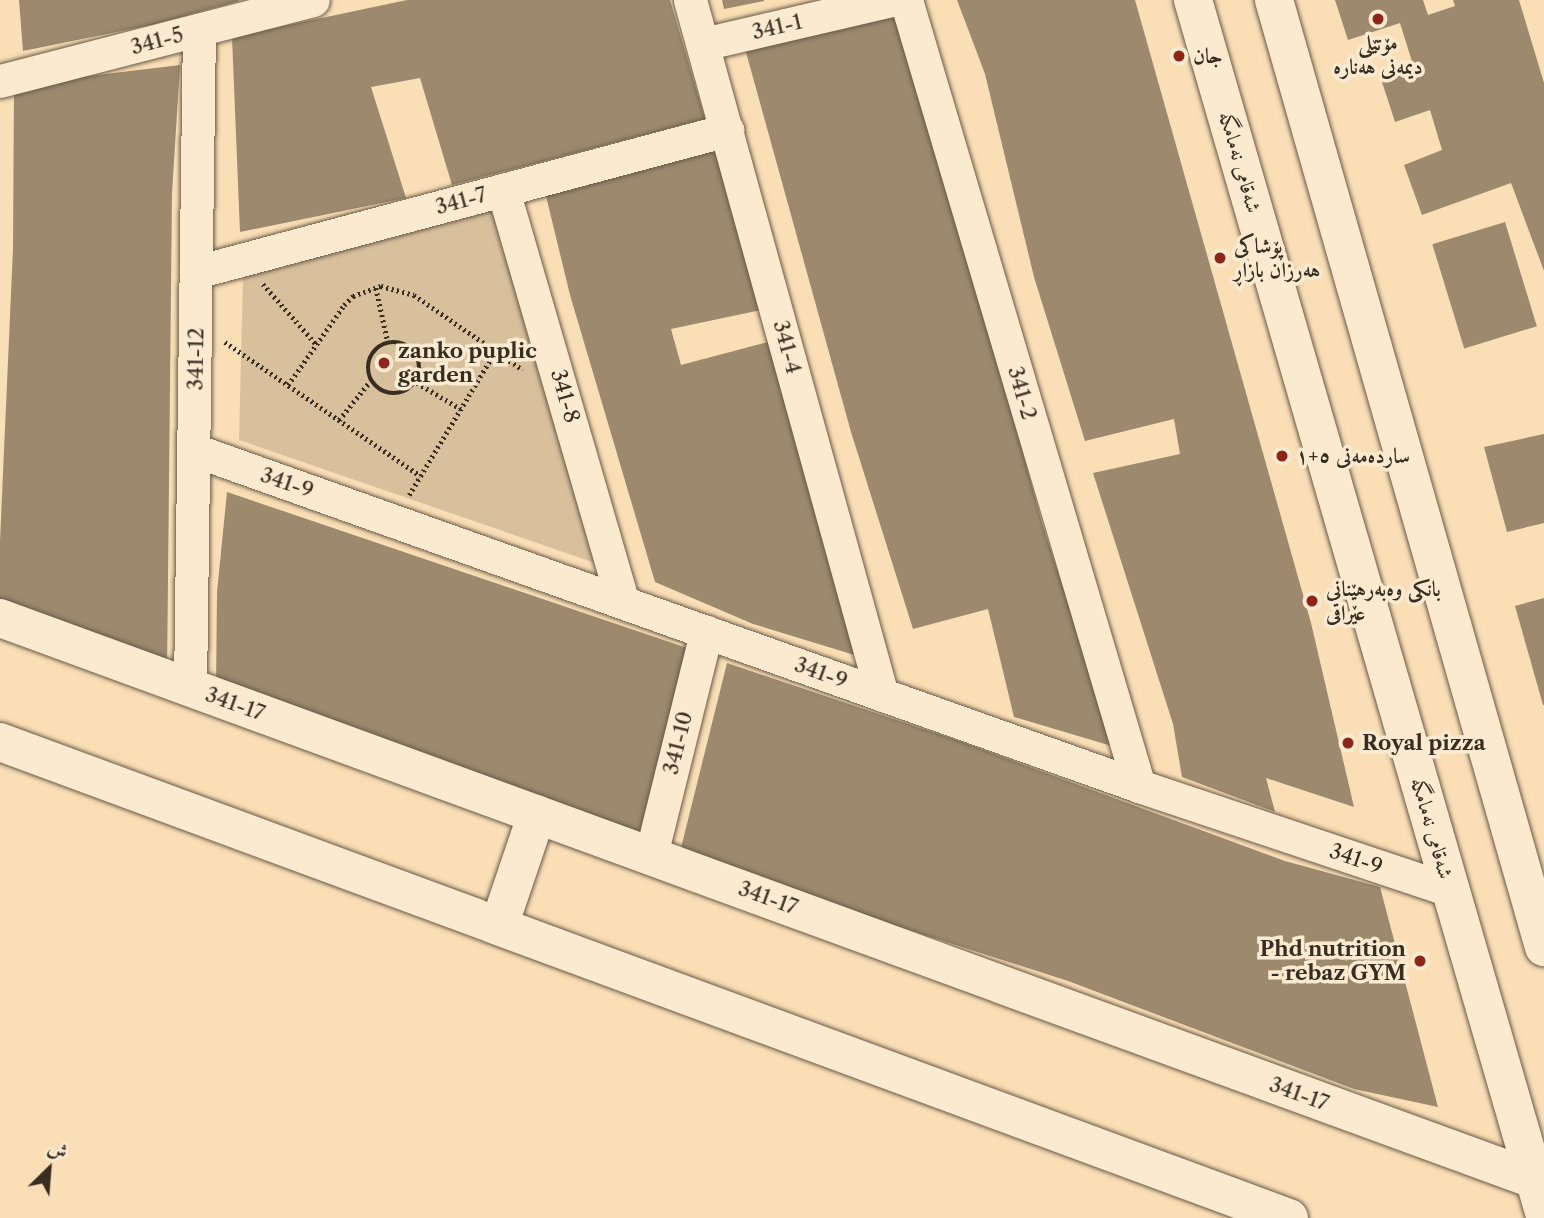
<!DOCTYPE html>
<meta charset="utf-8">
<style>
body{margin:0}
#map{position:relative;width:1544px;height:1218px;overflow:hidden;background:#fadeb6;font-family:"Libre Caslon Text",Amiri,serif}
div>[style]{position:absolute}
.green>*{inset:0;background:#d9c09d}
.building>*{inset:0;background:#9c896e;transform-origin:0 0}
.path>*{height:4.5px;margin-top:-2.25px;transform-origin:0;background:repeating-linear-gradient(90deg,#372d21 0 2px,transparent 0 5.5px)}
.path>.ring{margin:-2.25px;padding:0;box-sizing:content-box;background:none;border:4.5px solid #372d21;border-radius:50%}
.roads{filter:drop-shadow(0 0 2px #685946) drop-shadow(0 0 2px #685946)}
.street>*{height:33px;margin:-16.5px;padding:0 16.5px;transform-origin:16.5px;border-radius:16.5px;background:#fcead0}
.secondary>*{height:38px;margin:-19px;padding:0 19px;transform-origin:19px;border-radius:19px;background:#fcead0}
.dots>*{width:19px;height:19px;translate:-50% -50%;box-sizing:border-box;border:4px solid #fcead0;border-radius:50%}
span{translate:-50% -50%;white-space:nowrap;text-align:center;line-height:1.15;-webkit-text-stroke:7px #fcead0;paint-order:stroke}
.street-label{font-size:21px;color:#372d21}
.poi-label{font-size:21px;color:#372d21;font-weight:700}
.left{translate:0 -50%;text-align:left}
.right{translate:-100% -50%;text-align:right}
.north{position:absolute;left:14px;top:1134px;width:70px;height:70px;-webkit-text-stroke:5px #fcead0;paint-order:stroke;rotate:25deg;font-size:19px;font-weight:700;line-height:28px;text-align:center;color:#372d21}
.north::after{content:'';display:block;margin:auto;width:24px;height:32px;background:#372d21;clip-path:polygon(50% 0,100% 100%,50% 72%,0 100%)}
</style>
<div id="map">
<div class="green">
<div style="clip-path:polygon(500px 208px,601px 565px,239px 440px,243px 277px)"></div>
</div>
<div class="building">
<div style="clip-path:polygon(19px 0,239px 0,239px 1px,151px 25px,23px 51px)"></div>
<div style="clip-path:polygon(407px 0,670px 0,705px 119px,452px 185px,420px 78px,371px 87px,406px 198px,240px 232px,232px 37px)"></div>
<div style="clip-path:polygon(722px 0,764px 0,764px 1px,724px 9px)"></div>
<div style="clip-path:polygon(957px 0,1135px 0,1311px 623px,1354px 807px,1266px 778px,1275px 812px,1182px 777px,1173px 724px,1093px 473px,1180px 454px,1174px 419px,1085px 441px,1034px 277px,985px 74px)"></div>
<div style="clip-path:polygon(1335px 0,1423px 0,1428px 15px,1455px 6px,1453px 0,1519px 0,1544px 83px,1544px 271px,1511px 183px,1422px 215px,1404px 165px,1442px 150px,1430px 110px,1395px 122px,1381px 79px,1414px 68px,1400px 23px,1348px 40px)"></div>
<div style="clip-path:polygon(902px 8px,1042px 523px,1115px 747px,1014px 717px,988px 609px,913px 629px,851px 432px,744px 45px)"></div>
<div style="clip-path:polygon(180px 65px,172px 193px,167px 675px,0 608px,0 541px,13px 249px,14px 85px)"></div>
<div style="clip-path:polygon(721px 149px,761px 310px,671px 329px,681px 365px,772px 341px,861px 657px,753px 624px,655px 582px,570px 295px,546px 196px)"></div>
<div style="left:1505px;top:222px;width:109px;height:76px;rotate:73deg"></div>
<div style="clip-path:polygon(1544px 434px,1544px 523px,1507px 532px,1484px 447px)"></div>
<div style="clip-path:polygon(227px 492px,687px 648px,637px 843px,216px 691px,217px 592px)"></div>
<div style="clip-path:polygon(1544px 598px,1544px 705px,1543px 705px,1515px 606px)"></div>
<div style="clip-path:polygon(727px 663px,959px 741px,1285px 861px,1380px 887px,1438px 1107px,1354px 1089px,1068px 981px,679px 856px)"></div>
</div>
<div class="path">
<div style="left:263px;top:284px;width:80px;rotate:48.5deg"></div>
<div style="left:376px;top:288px;width:55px;rotate:77.5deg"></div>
<div class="ring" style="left:368px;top:342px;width:47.5px;height:47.5px"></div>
<div style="left:225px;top:342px;width:237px;rotate:34.4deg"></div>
<div style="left:417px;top:383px;width:51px;rotate:30.6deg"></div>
<div style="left:288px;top:385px;width:98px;rotate:-55deg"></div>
<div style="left:344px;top:305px;width:13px;rotate:-45deg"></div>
<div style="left:353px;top:296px;width:30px;rotate:-20deg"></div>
<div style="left:381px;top:286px;width:34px;rotate:15deg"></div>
<div style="left:414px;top:295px;width:132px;rotate:34.5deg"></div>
<div style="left:339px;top:420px;width:51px;rotate:-51.3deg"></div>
<div style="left:409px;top:495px;width:167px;rotate:-59deg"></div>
</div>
<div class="roads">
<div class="street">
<div style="left:690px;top:0;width:721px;rotate:74.56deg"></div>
<div style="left:906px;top:0;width:820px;rotate:73.49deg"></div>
<div style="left:703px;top:44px;width:194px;rotate:-13.1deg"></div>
<div style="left:0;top:81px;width:323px;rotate:-14.5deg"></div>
<div style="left:503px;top:190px;width:429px;rotate:73.8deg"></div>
<div style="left:196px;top:272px;width:550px;rotate:-14.97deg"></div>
<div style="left:194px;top:450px;width:1003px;rotate:19.57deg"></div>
<div style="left:1139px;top:786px;width:328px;rotate:18.5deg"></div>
<div style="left:190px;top:688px;width:658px;rotate:-89.22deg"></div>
<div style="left:651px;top:855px;width:230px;rotate:-76.1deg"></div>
</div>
<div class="secondary">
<div style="left:1193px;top:0;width:1262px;rotate:73.85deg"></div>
<div style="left:1274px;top:0;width:985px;rotate:74.09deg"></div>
<div style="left:0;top:618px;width:1644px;rotate:20.1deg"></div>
<div style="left:0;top:742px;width:1374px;rotate:20.27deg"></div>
<div style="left:499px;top:926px;width:118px;rotate:-71.3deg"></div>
</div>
</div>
<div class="dots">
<div style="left:1378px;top:19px;background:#8f2418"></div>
<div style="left:1179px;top:56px;background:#8f2418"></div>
<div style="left:1220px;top:258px;background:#8f2418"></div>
<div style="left:384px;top:363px;background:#8f2418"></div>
<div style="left:1282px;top:456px;background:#8f2418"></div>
<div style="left:1312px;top:601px;background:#8f2418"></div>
<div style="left:1348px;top:743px;background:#8f2418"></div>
<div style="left:1420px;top:961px;background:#8f2418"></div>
</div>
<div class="street-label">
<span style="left:777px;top:27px;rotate:-13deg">341-1</span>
<span style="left:157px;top:41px;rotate:-15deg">341-5</span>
<span style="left:1240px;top:162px;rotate:74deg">شەقامی نەمامگە</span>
<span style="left:461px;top:201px;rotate:-15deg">341-7</span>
<span style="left:787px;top:347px;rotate:75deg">341-4</span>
<span style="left:196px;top:359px;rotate:-89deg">341-12</span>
<span style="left:1022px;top:393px;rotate:74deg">341-2</span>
<span style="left:565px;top:396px;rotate:74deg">341-8</span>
<span style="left:287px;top:483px;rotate:19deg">341-9</span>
<span style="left:821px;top:673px;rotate:20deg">341-9</span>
<span style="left:235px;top:704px;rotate:20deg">341-17</span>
<span style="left:678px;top:743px;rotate:-76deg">341-10</span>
<span style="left:1432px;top:828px;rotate:74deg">شەقامی نەمامگە</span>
<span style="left:1356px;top:859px;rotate:19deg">341-9</span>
<span style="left:768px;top:898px;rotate:20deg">341-17</span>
<span style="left:1299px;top:1094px;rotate:20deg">341-17</span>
</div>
<div class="poi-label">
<span style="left:1378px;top:55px">مۆتێلی<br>دیمەنی هەنارە</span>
<span class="left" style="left:1193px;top:56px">جان</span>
<span class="left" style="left:1234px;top:258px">پۆشاکی<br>هەرزان بازاڕ</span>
<span class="left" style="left:398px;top:363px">zanko puplic<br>garden</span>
<span class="left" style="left:1296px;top:456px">ساردەمەنی ٥+١</span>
<span class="left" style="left:1326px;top:601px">بانکی وەبەرهێنانی<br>عێراقی</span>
<span class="left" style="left:1362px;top:743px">Royal pizza</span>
<span class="right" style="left:1406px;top:961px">Phd nutrition<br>- rebaz GYM</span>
</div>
<div class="north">ش</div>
</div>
